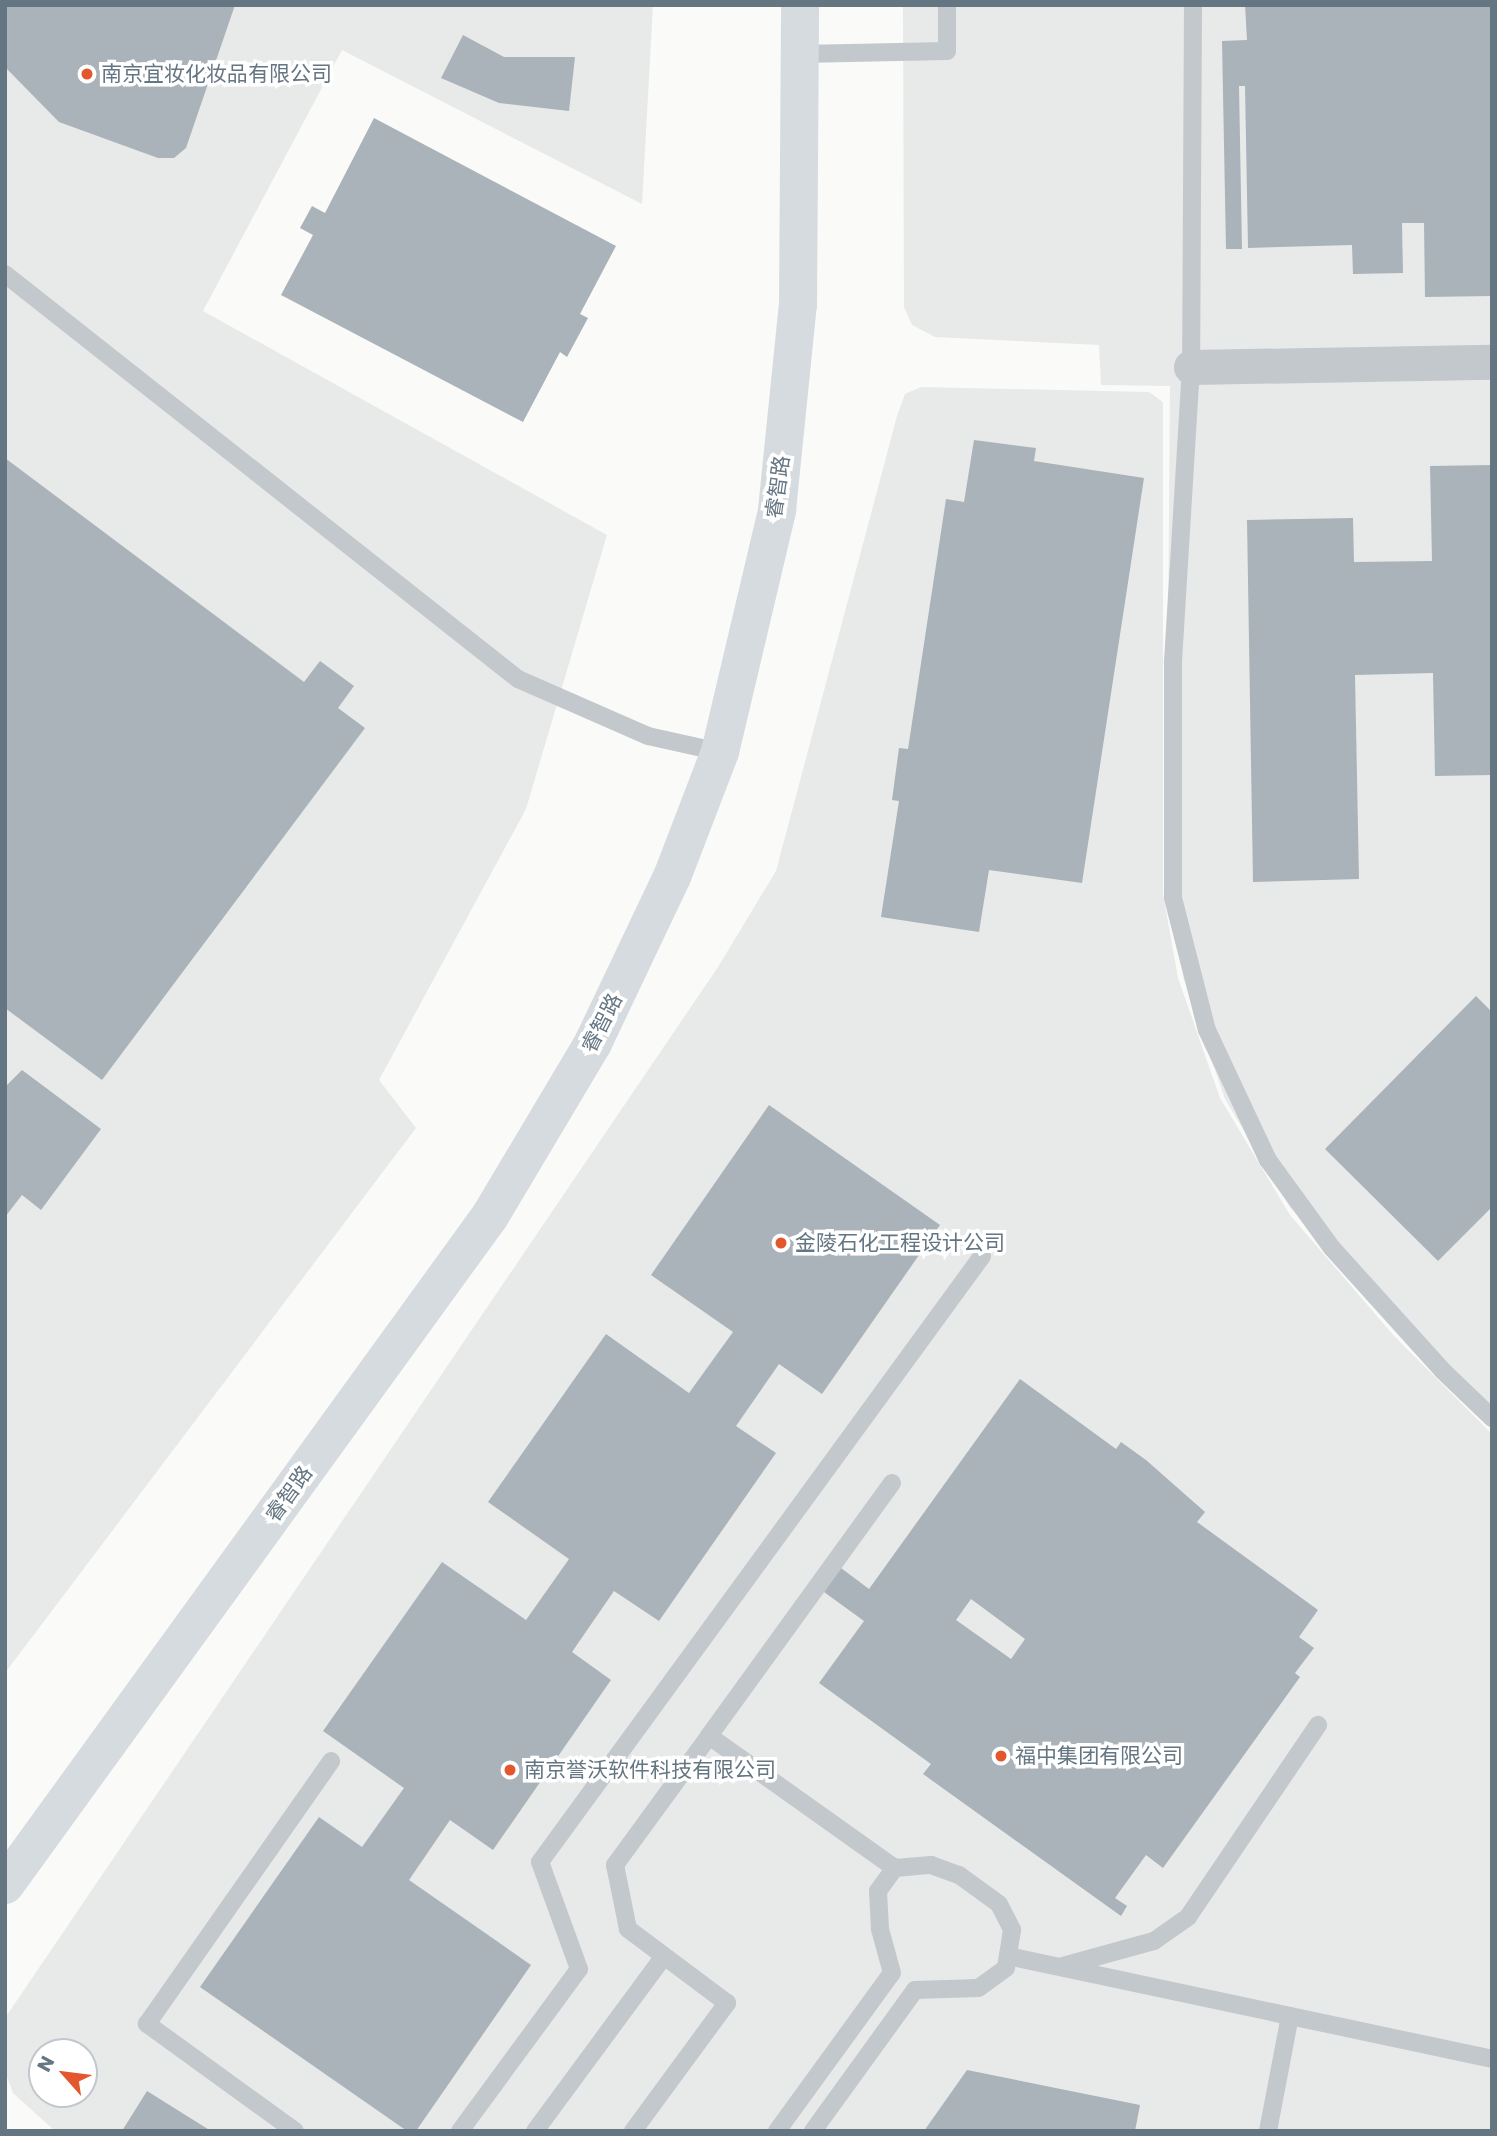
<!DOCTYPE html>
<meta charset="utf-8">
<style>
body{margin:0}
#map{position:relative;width:1497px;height:2136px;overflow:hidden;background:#fafaf8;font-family:Poppins,"Noto Sans SC",sans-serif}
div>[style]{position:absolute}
.built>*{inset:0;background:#e8e9e9}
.building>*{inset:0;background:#aab3b9}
.lane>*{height:18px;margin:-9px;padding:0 9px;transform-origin:9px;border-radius:9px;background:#c3c8cc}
.street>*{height:35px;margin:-17.5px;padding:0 17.5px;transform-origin:17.5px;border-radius:17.5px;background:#c3c8cc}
.secondary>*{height:38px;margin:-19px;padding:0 19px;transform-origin:19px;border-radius:19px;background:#d6dbdf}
.dots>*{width:19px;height:19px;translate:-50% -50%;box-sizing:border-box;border:4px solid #fff;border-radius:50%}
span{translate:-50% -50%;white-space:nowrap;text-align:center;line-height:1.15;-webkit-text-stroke:7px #fff;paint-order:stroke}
.poi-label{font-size:21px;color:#657683}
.left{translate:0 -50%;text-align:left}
.street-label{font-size:21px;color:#657683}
.frame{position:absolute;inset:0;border:7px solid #657683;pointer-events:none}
.north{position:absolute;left:28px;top:2038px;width:70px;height:70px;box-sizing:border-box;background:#fff;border:2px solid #c1c8cd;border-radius:50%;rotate:298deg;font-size:19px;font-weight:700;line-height:28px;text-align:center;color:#657683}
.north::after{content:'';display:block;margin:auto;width:24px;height:32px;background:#e4572e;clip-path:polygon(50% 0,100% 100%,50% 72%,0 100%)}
</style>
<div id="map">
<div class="built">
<div style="clip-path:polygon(5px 5px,653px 5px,642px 204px,342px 50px,203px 311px,607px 535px,526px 809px,379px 1080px,416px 1128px,5px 1673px)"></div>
<div style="clip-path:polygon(903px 5px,1492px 5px,1492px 1428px,1414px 1349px,1289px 1206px,1225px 1099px,1184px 980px,1166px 895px,1170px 386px,1101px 385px,1099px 345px,935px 337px,912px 325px,904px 307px)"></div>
<div style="clip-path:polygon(evenodd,921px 387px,1149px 392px,1163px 402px,1163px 894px,1178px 978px,1220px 1098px,1290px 1215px,1395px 1337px,1492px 1434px,1492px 2131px,55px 2131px,13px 2093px,5px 2072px,5px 2018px,718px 967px,776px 871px,897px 416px,905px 394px,921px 387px,42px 2052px,84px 2052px,84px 2094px,42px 2094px,42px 2052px)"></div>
</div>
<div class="building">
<div style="clip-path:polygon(5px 5px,235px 5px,186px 148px,174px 158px,158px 158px,59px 122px,5px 67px)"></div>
<div style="clip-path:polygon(1245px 5px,1492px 5px,1492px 296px,1425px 297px,1424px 223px,1402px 223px,1403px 273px,1353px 274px,1352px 245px,1248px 248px,1245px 86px,1239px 86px,1242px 249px,1226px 249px,1222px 41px,1247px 40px)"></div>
<div style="clip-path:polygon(463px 35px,504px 57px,575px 57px,569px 111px,499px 103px,441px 78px)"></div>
<div style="clip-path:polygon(374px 118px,616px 246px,580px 314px,588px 318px,567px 357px,560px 352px,523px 422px,281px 295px,313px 235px,300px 228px,312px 206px,325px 213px)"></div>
<div style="clip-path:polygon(974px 440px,1036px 448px,1034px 461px,1144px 478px,1082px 883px,989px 870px,979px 932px,881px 917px,899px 801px,892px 800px,899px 748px,908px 749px,946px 499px,964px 502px)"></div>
<div style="clip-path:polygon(5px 458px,304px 682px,320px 661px,354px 686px,338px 708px,365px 728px,102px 1080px,5px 1008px)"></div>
<div style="clip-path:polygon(1492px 465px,1492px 775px,1435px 776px,1433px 673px,1355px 675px,1359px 879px,1253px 882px,1247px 520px,1353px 518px,1354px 562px,1432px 561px,1430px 466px)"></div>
<div style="clip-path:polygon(1476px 996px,1492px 1012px,1492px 1207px,1438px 1261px,1325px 1149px)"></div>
<div style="clip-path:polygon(22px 1070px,101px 1129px,41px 1210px,22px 1195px,5px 1217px,5px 1087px)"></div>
<div style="clip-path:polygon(769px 1105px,940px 1225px,822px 1394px,779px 1364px,736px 1426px,776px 1453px,659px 1621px,614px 1591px,572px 1652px,611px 1680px,493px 1850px,450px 1820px,409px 1880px,531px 1965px,416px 2131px,407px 2131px,200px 1987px,319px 1817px,362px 1847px,404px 1788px,323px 1731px,442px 1562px,526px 1620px,569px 1559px,488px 1502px,606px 1334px,689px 1393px,733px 1332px,651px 1275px)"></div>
<div style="clip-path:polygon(evenodd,1020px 1379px,1116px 1449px,1121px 1442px,1146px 1460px,1205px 1512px,1197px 1522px,1318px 1610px,1299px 1637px,1314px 1648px,1295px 1673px,1300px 1677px,1163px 1868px,1146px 1855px,1115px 1898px,1127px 1906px,1121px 1916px,923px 1774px,931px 1764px,819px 1683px,864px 1621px,824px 1592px,841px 1568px,869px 1589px,1020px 1379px,971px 1599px,1025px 1639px,1011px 1659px,956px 1620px,971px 1599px)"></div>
<div style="clip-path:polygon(967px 2070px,1140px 2105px,1135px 2131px,924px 2131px)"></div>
<div style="clip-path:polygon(147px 2091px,211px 2131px,122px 2131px)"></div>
</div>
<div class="lane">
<div style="left:1193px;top:5px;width:362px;rotate:90.3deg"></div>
<div style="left:1191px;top:367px;width:297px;rotate:93.5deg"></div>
<div style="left:1173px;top:663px;width:235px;rotate:90deg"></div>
<div style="left:1173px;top:898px;width:136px;rotate:75.6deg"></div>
<div style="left:1207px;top:1030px;width:144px;rotate:64.9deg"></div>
<div style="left:1268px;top:1160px;width:109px;rotate:54deg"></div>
<div style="left:1332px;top:1248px;width:166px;rotate:47.9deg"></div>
<div style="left:1443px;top:1371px;width:68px;rotate:43.8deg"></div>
<div style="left:801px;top:54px;width:146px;rotate:-1.2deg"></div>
<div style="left:947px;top:51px;width:46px;rotate:-90deg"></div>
<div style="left:5px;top:274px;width:654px;rotate:38.29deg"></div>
<div style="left:518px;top:679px;width:142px;rotate:23.7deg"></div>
<div style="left:648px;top:736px;width:74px;rotate:12.5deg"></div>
<div style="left:892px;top:1483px;width:312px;rotate:125.9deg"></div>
<div style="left:709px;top:1736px;width:228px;rotate:35.4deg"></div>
<div style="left:1008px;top:1956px;width:495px;rotate:12deg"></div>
<div style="left:1063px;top:1966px;width:94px;rotate:-15.4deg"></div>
<div style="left:1154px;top:1941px;width:42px;rotate:-35.2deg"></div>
<div style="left:1188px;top:1917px;width:232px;rotate:-55.9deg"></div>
<div style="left:295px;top:2131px;width:183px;rotate:-144.1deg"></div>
<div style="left:147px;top:2024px;width:321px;rotate:-55deg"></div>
<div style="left:460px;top:2131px;width:201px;rotate:-53.7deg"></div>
<div style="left:579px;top:1969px;width:114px;rotate:-110deg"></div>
<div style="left:540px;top:1862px;width:750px;rotate:-53.89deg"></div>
<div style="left:535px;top:2131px;width:217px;rotate:-53.6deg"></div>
<div style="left:633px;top:2131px;width:159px;rotate:-53.7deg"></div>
<div style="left:727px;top:2003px;width:124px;rotate:-143.2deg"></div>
<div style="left:628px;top:1929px;width:65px;rotate:-101.5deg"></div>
<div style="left:615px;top:1865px;width:160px;rotate:-53.9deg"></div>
<div style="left:777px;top:2131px;width:195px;rotate:-54deg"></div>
<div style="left:892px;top:1973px;width:46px;rotate:-105.3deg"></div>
<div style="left:880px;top:1929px;width:38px;rotate:-93deg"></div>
<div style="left:878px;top:1891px;width:29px;rotate:-54deg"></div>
<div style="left:895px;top:1868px;width:36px;rotate:-5deg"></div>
<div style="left:931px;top:1865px;width:30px;rotate:20deg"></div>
<div style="left:959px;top:1875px;width:49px;rotate:35.9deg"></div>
<div style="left:999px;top:1904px;width:29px;rotate:63deg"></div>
<div style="left:1012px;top:1930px;width:38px;rotate:99deg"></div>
<div style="left:1006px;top:1968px;width:34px;rotate:144deg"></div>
<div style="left:978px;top:1988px;width:63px;rotate:178.2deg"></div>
<div style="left:915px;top:1990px;width:174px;rotate:125.9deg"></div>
<div style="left:1268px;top:2131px;width:117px;rotate:-79.2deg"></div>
</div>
<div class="street">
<div style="left:1191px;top:367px;width:301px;rotate:-1deg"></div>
</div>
<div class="secondary">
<div style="left:5px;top:1885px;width:826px;rotate:-54.06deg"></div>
<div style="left:490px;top:1216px;width:201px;rotate:-59.2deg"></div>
<div style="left:593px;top:1043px;width:184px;rotate:-64.6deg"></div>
<div style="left:672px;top:877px;width:134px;rotate:-69deg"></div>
<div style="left:720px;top:752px;width:249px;rotate:-76.7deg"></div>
<div style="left:777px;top:510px;width:206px;rotate:-84.2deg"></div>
<div style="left:798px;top:305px;width:300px;rotate:-89.6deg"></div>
</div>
<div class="dots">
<div style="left:87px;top:74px;background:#e4572e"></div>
<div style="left:781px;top:1243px;background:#e4572e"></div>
<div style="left:1001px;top:1756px;background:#e4572e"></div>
<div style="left:510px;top:1770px;background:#e4572e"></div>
</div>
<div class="poi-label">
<span class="left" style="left:101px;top:74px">南京宜妆化妆品有限公司</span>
<span class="left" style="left:795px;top:1243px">金陵石化工程设计公司</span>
<span class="left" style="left:1015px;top:1756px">福中集团有限公司</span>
<span class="left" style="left:524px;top:1770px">南京誉沃软件科技有限公司</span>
</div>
<div class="street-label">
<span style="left:778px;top:487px;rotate:-82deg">睿智路</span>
<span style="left:602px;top:1023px;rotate:-63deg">睿智路</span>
<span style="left:289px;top:1494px;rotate:-54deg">睿智路</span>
</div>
<div class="frame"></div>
<div class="north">N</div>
</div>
